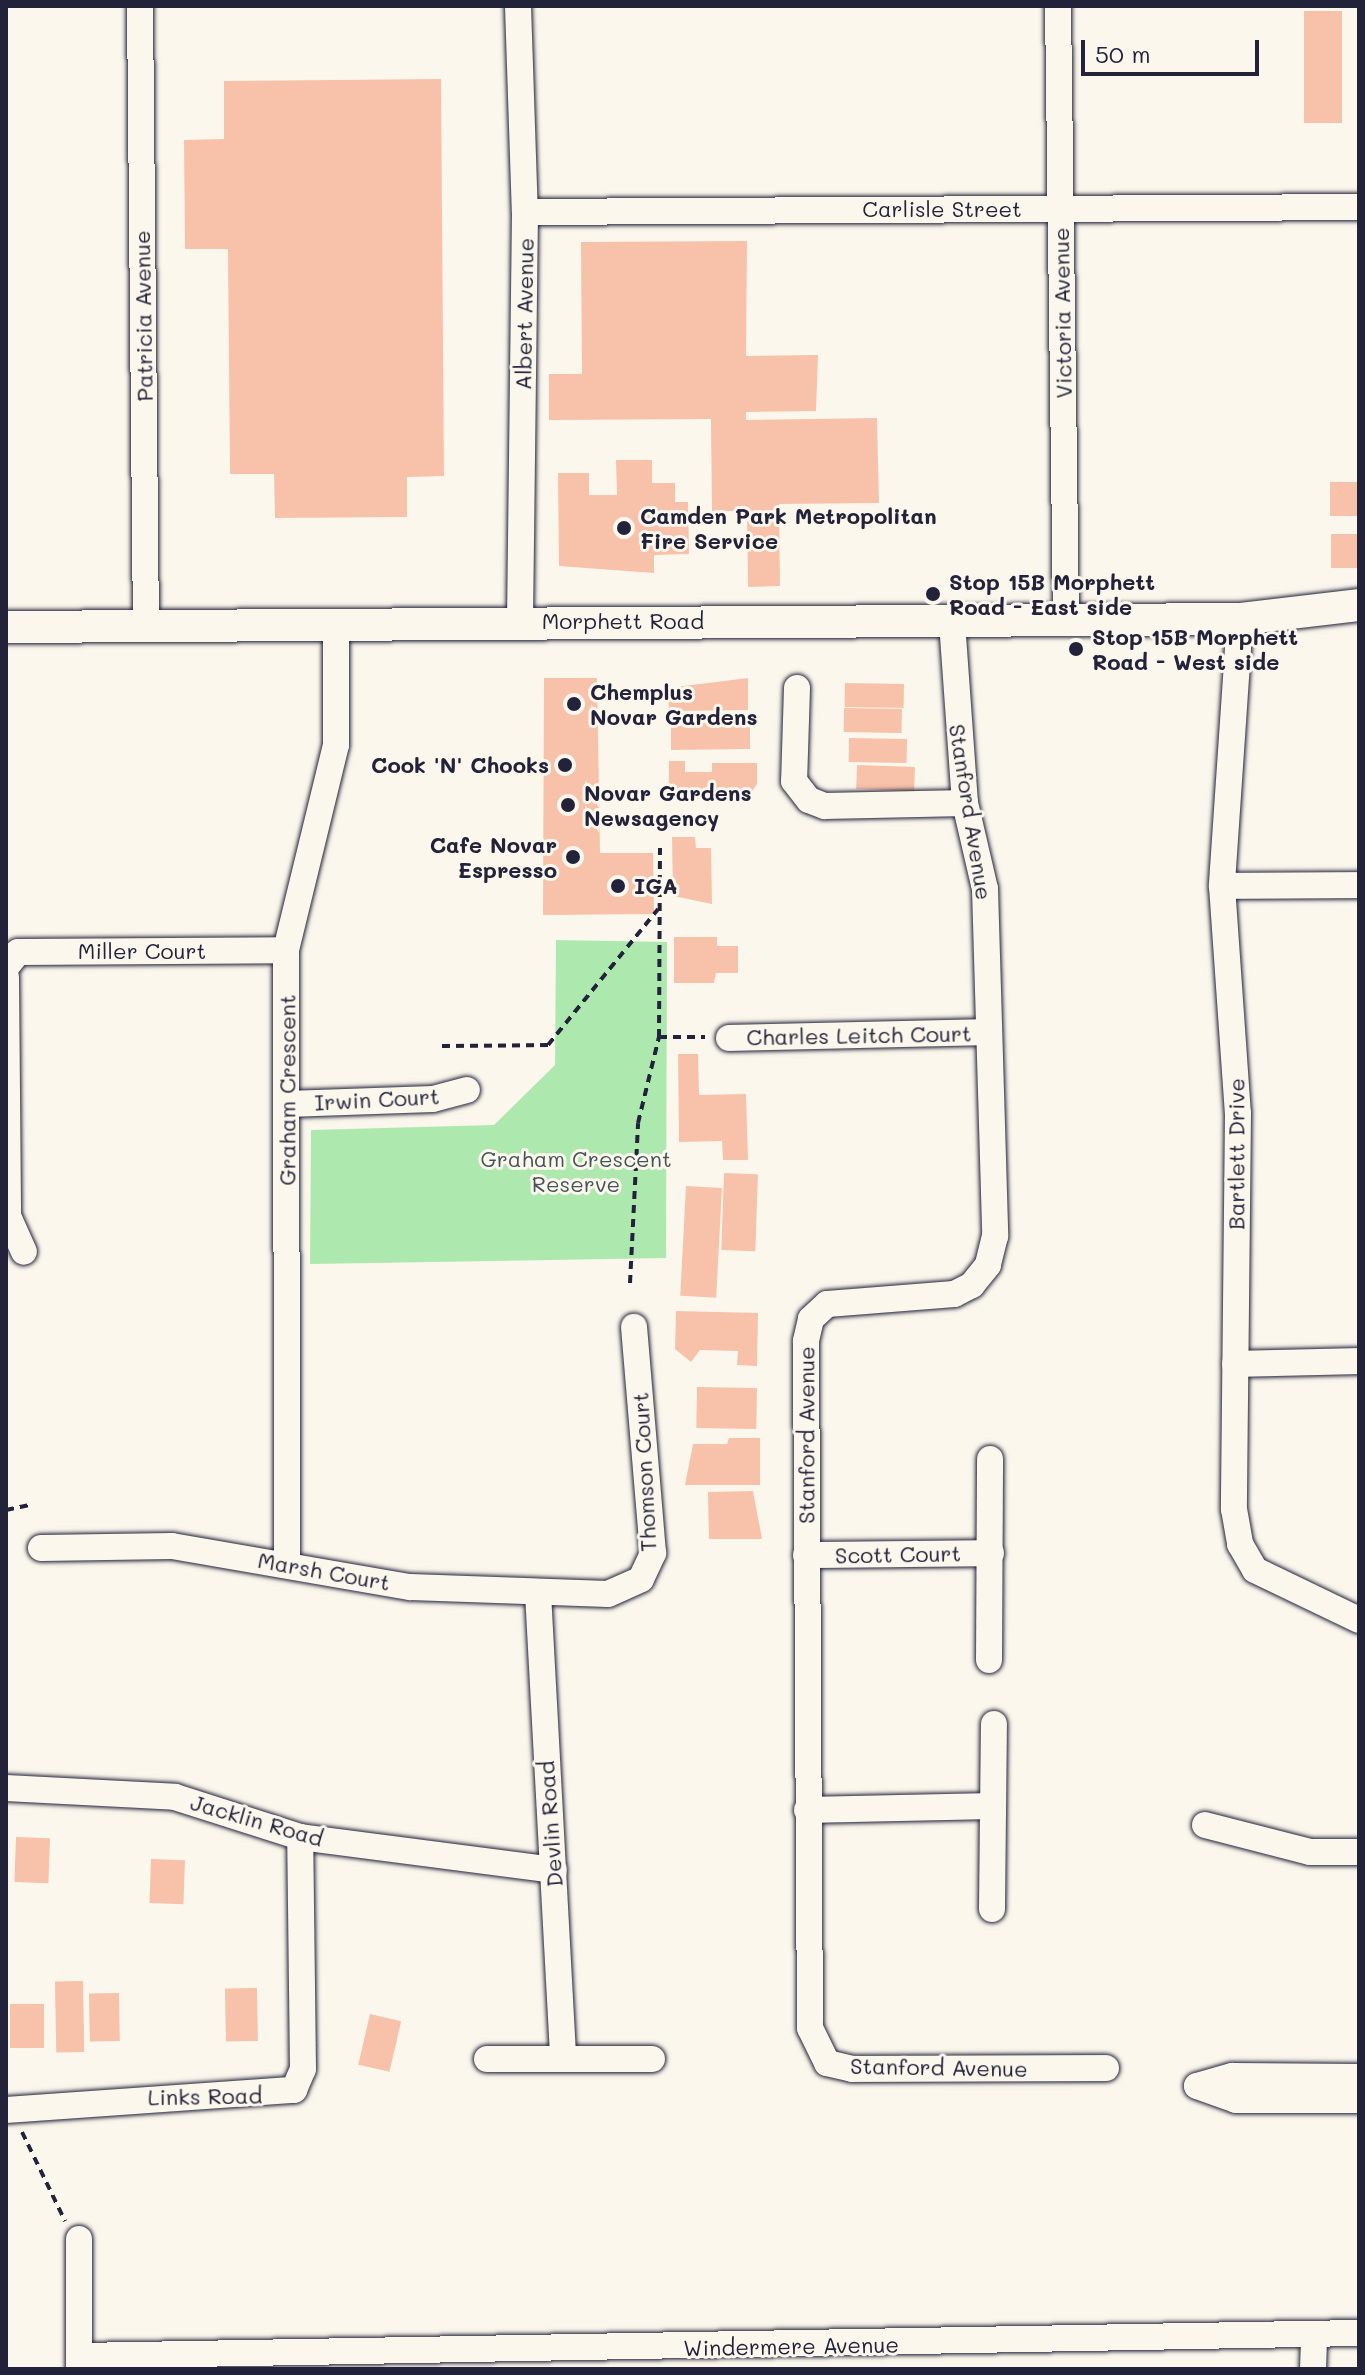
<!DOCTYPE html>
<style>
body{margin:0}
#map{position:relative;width:1365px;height:2375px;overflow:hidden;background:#fbf7ec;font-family:Mali,sans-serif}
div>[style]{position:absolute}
.green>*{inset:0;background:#ade9af}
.building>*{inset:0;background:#f7c2a9;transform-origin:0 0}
.path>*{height:4px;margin-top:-2px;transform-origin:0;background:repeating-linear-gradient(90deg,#22223b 0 8px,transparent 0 14px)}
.roads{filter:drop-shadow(0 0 2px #22223b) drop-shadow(0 0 2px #22223b)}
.minor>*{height:26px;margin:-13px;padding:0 13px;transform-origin:13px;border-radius:13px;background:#fbf7ec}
.tertiary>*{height:32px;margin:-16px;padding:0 16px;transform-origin:16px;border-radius:16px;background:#fbf7ec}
.dots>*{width:22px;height:22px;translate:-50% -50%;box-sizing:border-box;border:4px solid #fbf7ec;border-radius:50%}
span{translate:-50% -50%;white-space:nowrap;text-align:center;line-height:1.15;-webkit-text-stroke:6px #fbf7ec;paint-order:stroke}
.street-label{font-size:22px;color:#22223b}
.poi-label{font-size:22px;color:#22223b;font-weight:700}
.left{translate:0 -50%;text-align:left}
.right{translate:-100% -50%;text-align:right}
.park-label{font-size:22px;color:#455458}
.frame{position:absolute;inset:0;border:8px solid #22223b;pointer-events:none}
.scale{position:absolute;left:1081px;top:40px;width:178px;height:36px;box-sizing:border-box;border:4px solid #22223b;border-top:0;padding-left:10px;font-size:24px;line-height:28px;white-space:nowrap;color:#22223b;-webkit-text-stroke:6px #fbf7ec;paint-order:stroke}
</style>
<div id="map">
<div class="green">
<div style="clip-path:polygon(556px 940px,667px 942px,666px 1258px,310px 1264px,311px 1130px,494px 1125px,555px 1065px)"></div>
</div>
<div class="building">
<div style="left:1304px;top:11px;width:38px;height:112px"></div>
<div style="clip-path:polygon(441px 79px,444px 476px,407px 477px,407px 517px,275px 518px,274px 474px,230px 474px,228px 249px,185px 249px,184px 140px,224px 139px,224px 81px)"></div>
<div style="clip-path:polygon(747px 241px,746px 356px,818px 355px,816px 411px,746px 412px,746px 420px,877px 418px,879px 503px,779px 504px,780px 586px,748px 587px,747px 511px,712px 511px,711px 419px,549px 420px,549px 374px,582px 374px,581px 242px)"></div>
<div style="clip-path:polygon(616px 460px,652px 460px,652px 483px,675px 483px,675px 502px,688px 502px,689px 554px,654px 555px,654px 573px,559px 566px,558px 473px,589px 473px,589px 495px,617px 495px)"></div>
<div style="left:1359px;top:482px;width:34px;height:29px;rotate:90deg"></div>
<div style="left:1331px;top:534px;width:28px;height:34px"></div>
<div style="clip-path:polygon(544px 678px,597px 678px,600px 853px,653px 853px,654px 914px,543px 915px)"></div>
<div style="clip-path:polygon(748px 678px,748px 710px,669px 711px,668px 688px)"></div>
<div style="left:845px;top:683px;width:59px;height:24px;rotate:1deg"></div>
<div style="left:844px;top:708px;width:58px;height:24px;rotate:1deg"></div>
<div style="clip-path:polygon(750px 717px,750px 749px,671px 750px,671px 727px)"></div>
<div style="left:849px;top:738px;width:58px;height:24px;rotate:1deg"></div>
<div style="clip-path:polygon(669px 761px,685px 761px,685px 772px,712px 772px,712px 763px,757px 763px,757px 784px,747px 799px,669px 799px)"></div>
<div style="left:857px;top:765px;width:58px;height:24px;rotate:2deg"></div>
<div style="clip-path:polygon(672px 837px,695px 837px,696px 848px,711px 848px,712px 904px,673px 896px)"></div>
<div style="clip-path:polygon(674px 937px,717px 937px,717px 946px,738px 946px,738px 973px,716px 973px,714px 983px,674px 983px)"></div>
<div style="clip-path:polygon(678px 1054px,698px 1054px,699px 1095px,746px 1094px,748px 1160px,723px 1160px,722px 1141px,679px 1142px)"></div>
<div style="left:724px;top:1173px;width:34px;height:77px;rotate:2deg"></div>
<div style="left:686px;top:1186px;width:36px;height:110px;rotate:3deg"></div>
<div style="clip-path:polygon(676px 1311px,758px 1313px,757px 1366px,737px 1365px,738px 1351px,700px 1350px,691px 1362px,675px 1349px)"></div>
<div style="left:697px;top:1387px;width:60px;height:41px;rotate:1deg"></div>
<div style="clip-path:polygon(729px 1438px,760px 1438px,760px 1485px,685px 1485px,693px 1444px,727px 1444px)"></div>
<div style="clip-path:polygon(753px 1491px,762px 1539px,709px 1539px,708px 1492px)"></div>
<div style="left:16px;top:1837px;width:34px;height:45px;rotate:2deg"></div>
<div style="left:151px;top:1859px;width:34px;height:44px;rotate:2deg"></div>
<div style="left:83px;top:1981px;width:71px;height:28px;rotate:89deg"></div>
<div style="left:257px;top:1988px;width:53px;height:32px;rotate:89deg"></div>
<div style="left:119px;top:1993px;width:48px;height:30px;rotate:89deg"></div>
<div style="left:10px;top:2004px;width:34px;height:44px"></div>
<div style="left:370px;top:2014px;width:32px;height:52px;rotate:13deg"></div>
</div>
<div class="path">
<div style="left:659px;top:1037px;width:46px"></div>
<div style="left:442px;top:1046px;width:106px;rotate:-0.5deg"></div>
<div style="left:548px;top:1045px;width:175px;rotate:-51deg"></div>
<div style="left:630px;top:1283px;width:160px;rotate:-87.1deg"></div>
<div style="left:638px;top:1123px;width:89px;rotate:-76.3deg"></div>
<div style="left:659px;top:1037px;width:189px;rotate:-89.7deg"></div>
<div style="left:6px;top:1510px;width:24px;rotate:-12deg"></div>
<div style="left:22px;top:2132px;width:99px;rotate:64.2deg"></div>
</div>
<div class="roads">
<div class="minor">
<div style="left:140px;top:6px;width:620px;rotate:89.45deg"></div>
<div style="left:518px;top:6px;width:206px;rotate:88.1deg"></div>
<div style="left:525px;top:212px;width:409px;rotate:90.7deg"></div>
<div style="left:1058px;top:6px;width:613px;rotate:89.25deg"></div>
<div style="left:525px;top:212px;width:834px;rotate:-0.34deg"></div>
<div style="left:1240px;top:619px;width:268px;rotate:93.9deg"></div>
<div style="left:1222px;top:886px;width:228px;rotate:86deg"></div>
<div style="left:1238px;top:1113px;width:396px;rotate:90.6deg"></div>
<div style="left:1234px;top:1509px;width:36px;rotate:80deg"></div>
<div style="left:1240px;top:1544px;width:30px;rotate:60deg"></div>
<div style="left:1255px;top:1570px;width:115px;rotate:25.7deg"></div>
<div style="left:952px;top:622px;width:181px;rotate:85.9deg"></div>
<div style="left:965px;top:803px;width:88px;rotate:76.9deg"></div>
<div style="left:985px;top:889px;width:347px;rotate:88.3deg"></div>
<div style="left:995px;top:1236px;width:30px;rotate:104deg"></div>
<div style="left:988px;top:1265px;width:26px;rotate:129deg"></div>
<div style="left:972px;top:1285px;width:20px;rotate:153deg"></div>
<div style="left:954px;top:1294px;width:127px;rotate:175.5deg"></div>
<div style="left:827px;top:1304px;width:22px;rotate:137deg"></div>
<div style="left:811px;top:1319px;width:23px;rotate:103deg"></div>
<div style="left:806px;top:1341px;width:687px;rotate:89.67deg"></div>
<div style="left:810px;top:2028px;width:39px;rotate:64deg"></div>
<div style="left:827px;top:2063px;width:26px;rotate:13deg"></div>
<div style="left:852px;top:2069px;width:254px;rotate:-0.2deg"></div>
<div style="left:797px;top:688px;width:93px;rotate:91.8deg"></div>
<div style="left:794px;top:781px;width:24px;rotate:52deg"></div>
<div style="left:809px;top:800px;width:17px;rotate:21deg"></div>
<div style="left:825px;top:806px;width:140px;rotate:-1.2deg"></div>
<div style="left:1222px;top:886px;width:137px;rotate:-0.4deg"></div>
<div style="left:6px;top:967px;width:19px;rotate:-51deg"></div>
<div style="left:18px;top:952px;width:268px;rotate:-0.4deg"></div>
<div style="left:6px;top:977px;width:239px;rotate:89.5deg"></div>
<div style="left:8px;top:1216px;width:39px;rotate:66deg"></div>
<div style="left:729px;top:1038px;width:260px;rotate:-1.3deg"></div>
<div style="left:287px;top:1104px;width:146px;rotate:-2deg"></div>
<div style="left:433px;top:1099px;width:35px;rotate:-15deg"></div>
<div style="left:1235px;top:1364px;width:124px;rotate:-1.4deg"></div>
<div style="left:41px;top:1548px;width:131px;rotate:-0.9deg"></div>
<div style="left:172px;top:1546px;width:242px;rotate:9.8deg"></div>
<div style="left:410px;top:1587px;width:198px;rotate:2deg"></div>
<div style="left:608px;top:1594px;width:36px;rotate:-24deg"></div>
<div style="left:641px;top:1579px;width:29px;rotate:-65deg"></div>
<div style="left:653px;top:1553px;width:227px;rotate:-94.8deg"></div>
<div style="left:806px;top:1555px;width:185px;rotate:-0.6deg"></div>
<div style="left:287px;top:1562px;width:612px;rotate:-90.09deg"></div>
<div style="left:286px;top:950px;width:211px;rotate:-76.3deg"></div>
<div style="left:336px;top:745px;width:122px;rotate:-90deg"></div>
<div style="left:538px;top:1593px;width:462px;rotate:86.9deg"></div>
<div style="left:989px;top:1660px;width:201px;rotate:-89.7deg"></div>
<div style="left:6px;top:1788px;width:169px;rotate:3deg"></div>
<div style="left:175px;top:1797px;width:131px;rotate:17.7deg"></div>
<div style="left:300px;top:1837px;width:256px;rotate:7.4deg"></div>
<div style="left:807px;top:1810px;width:185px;rotate:-1.2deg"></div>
<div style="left:1205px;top:1825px;width:108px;rotate:14.4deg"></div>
<div style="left:1310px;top:1852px;width:49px"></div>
<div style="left:992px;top:1909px;width:185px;rotate:-89.4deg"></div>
<div style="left:487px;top:2059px;width:165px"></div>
<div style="left:1197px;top:2086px;width:41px;rotate:19.7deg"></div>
<div style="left:1236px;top:2100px;width:123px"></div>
<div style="left:1197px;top:2086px;width:37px;rotate:-16deg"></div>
<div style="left:1233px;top:2076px;width:126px;rotate:0.5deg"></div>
<div style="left:6px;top:2110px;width:289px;rotate:-4deg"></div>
<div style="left:294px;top:2090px;width:23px;rotate:-67deg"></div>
<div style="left:303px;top:2069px;width:232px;rotate:-90.7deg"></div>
<div style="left:79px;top:2356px;width:1280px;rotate:-1.03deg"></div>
<div style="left:79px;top:2369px;width:130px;rotate:-90deg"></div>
<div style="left:1313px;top:2369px;width:34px;rotate:-88deg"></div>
</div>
<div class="tertiary">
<div style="left:6px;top:627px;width:1234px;rotate:-0.37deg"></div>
<div style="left:1240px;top:619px;width:120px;rotate:-6.7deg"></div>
</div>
</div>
<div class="dots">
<div style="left:624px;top:528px;background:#22223b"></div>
<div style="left:933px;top:594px;background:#22223b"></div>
<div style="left:1076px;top:649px;background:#22223b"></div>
<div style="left:574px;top:704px;background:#22223b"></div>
<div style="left:565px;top:765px;background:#22223b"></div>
<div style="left:568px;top:805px;background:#22223b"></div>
<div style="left:573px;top:857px;background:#22223b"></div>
<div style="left:618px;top:886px;background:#22223b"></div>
</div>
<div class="street-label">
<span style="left:942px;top:209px">Carlisle Street</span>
<span style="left:1062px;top:313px;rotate:-91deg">Victoria Avenue</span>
<span style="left:524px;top:314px;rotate:-89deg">Albert Avenue</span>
<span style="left:143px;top:316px;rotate:-91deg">Patricia Avenue</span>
<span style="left:623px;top:621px">Morphett Road</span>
<span style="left:971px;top:812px;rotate:81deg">Stanford Avenue</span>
<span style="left:142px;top:951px">Miller Court</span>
<span style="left:859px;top:1035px;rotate:-1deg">Charles Leitch Court</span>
<span style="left:287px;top:1090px;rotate:-90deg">Graham Crescent</span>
<span style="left:377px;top:1099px;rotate:-3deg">Irwin Court</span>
<span style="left:1236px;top:1154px;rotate:-90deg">Bartlett Drive</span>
<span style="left:806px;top:1435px;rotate:-90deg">Stanford Avenue</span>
<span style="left:644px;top:1472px;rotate:-93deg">Thomson Court</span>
<span style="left:898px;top:1554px;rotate:-1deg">Scott Court</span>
<span style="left:324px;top:1571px;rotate:10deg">Marsh Court</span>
<span style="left:257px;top:1820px;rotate:16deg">Jacklin Road</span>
<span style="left:550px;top:1824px;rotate:-94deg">Devlin Road</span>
<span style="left:939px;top:2067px;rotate:1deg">Stanford Avenue</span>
<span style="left:205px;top:2096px;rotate:-1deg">Links Road</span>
<span style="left:791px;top:2346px;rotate:-1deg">Windermere Avenue</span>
</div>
<div class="poi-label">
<span class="left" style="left:640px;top:528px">Camden Park Metropolitan<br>Fire Service</span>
<span class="left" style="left:949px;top:594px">Stop 15B Morphett<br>Road - East side</span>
<span class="left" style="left:1092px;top:649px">Stop 15B Morphett<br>Road - West side</span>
<span class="left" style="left:590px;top:704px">Chemplus<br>Novar Gardens</span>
<span class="right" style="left:549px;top:765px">Cook 'N' Chooks</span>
<span class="left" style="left:584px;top:805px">Novar Gardens<br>Newsagency</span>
<span class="right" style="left:557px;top:857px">Cafe Novar<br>Espresso</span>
<span class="left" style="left:634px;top:886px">IGA</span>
</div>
<div class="park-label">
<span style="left:576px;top:1171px">Graham Crescent<br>Reserve</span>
</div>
<div class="frame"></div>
<div class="scale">50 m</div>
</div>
